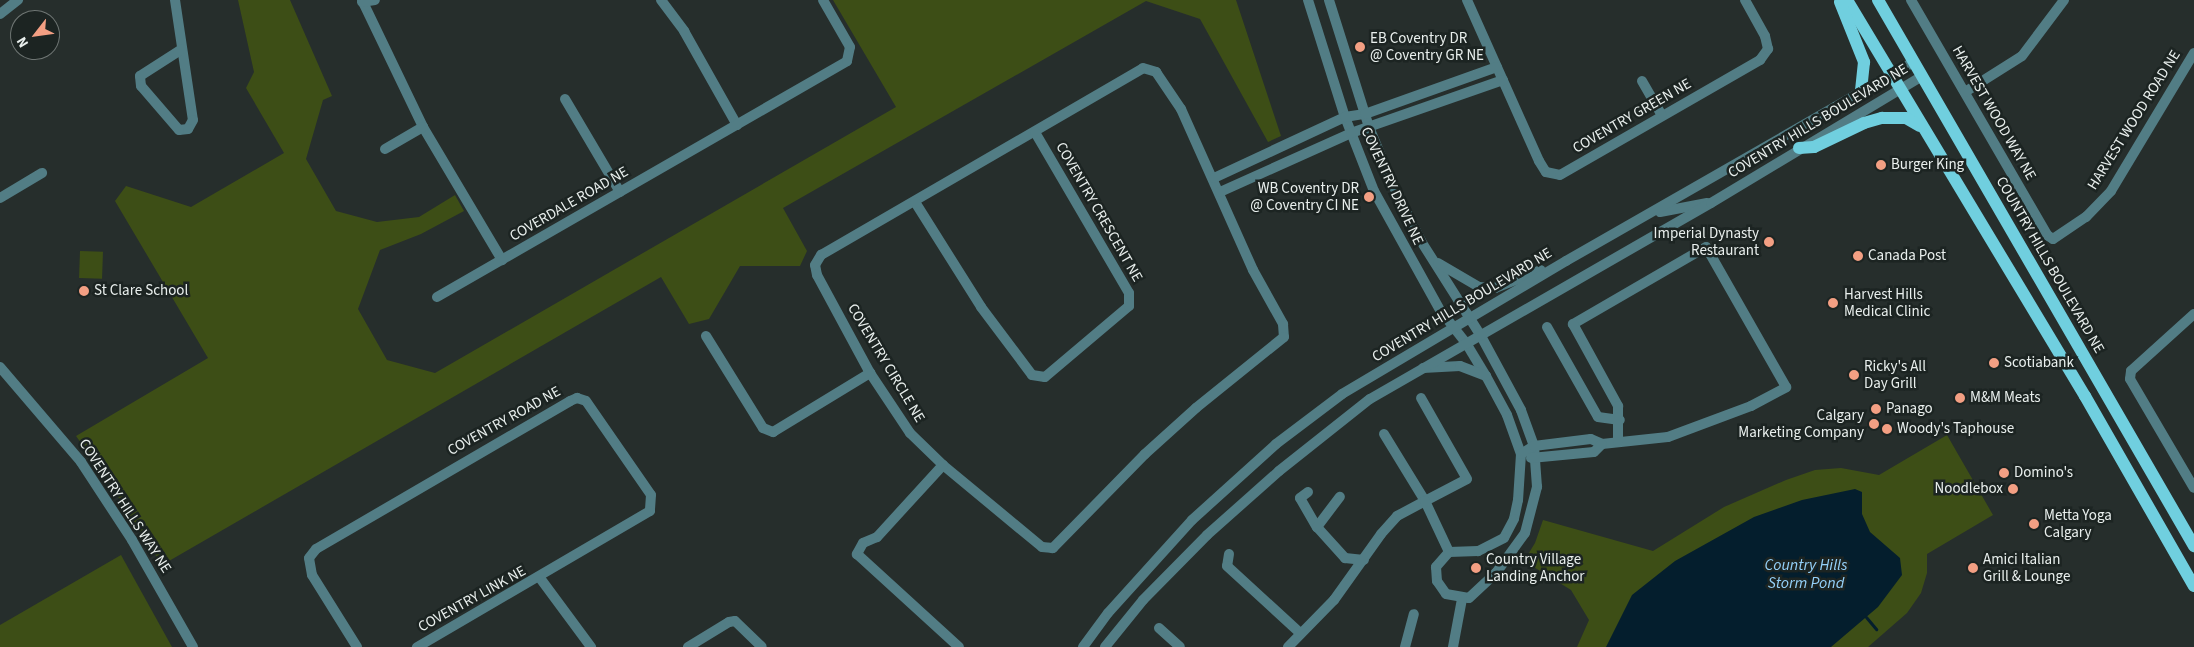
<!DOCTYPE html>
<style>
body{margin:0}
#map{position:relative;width:2194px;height:647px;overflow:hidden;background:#262e2c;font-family:"Source Sans 3",sans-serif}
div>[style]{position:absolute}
.green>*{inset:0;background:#3d4e16;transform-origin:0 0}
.water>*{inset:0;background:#041e2d}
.stream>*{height:3px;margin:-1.5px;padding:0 1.5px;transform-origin:1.5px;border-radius:1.5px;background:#041e2d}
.minor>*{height:10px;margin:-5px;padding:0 5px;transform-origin:5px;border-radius:5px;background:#527d85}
.major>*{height:12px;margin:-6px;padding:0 6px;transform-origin:6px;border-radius:6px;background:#70cfdf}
.dots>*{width:14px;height:14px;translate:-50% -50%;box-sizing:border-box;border:2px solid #1c2422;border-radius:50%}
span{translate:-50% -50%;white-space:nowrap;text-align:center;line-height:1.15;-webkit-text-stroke:5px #1c2422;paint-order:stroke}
.poi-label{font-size:15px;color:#e9efed}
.left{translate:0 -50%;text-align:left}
.right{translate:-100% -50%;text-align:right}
.street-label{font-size:15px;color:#e9efed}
.water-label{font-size:16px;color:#94d0f8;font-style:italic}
.north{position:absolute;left:10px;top:10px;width:50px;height:50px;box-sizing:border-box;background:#1c2422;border:1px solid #6e7573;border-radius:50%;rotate:240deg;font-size:14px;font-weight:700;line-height:20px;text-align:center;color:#e9efed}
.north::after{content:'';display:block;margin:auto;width:18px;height:22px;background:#f39f83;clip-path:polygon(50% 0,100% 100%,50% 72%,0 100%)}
</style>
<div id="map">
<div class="green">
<div style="clip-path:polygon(238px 0,290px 0,332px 96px,323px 100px,306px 159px,336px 211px,377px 222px,419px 217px,455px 195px,464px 211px,421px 234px,380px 250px,358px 309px,387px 360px,435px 373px,896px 107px,833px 0,1236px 0,1281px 136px,1268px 142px,1200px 19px,1146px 1px,783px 208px,807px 251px,800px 266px,740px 266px,709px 319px,689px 324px,661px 277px,162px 565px,104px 475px,76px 436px,208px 358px,115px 201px,126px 186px,191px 207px,284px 153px,246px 88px,254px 72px)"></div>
<div style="left:80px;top:251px;width:23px;height:27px;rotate:2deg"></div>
<div style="clip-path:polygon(1947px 435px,1993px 515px,1927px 554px,1927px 573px,1921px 593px,1907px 613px,1868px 647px,1577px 647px,1589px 620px,1571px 590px,1524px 561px,1535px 543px,1543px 520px,1653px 551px,1724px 507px,1786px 480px,1815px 470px,1841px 468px,1879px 475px)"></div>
<div style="clip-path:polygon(121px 555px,172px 647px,0 647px,0 625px)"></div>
</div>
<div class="water">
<div style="clip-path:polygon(1855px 489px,1862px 492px,1862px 514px,1870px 532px,1900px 558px,1902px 575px,1878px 607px,1831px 647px,1606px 647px,1632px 595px,1675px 561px,1754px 517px,1802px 500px)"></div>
</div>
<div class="stream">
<div style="left:1866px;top:617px;width:16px;rotate:50deg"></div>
</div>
<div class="minor">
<div style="left:175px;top:0;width:121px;rotate:81.5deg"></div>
<div style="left:193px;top:120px;width:10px;rotate:119deg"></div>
<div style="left:188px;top:129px;width:9px;rotate:174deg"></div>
<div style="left:179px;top:130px;width:58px;rotate:-130.8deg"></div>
<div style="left:141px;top:86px;width:10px;rotate:-96deg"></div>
<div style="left:140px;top:76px;width:50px;rotate:-32.7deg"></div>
<div style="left:362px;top:0;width:141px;rotate:64.3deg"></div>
<div style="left:423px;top:127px;width:155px;rotate:59.3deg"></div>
<div style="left:661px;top:0;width:39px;rotate:53deg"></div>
<div style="left:684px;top:31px;width:108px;rotate:60.6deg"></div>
<div style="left:1308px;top:0;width:123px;rotate:72.5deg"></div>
<div style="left:1345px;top:117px;width:79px;rotate:68.6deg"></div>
<div style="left:1374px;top:191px;width:136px;rotate:61deg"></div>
<div style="left:1440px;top:310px;width:42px;rotate:51.8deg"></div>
<div style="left:1466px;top:343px;width:39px;rotate:59deg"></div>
<div style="left:1486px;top:376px;width:44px;rotate:61.7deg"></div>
<div style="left:1507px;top:415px;width:41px;rotate:70.3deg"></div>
<div style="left:1521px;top:454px;width:46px;rotate:93.7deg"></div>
<div style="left:1518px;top:500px;width:19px;rotate:102deg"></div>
<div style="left:1514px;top:519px;width:21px;rotate:118deg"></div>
<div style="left:1504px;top:538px;width:29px;rotate:153deg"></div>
<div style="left:1478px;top:551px;width:29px;rotate:178deg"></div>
<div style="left:1449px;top:552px;width:20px;rotate:131deg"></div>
<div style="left:1436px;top:567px;width:14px;rotate:86deg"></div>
<div style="left:1437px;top:581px;width:16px;rotate:55deg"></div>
<div style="left:1446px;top:594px;width:23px;rotate:10deg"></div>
<div style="left:1469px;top:598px;width:37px;rotate:-43deg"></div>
<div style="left:1496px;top:573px;width:49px;rotate:-54.1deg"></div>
<div style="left:1525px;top:533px;width:48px;rotate:-75.4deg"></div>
<div style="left:1537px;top:487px;width:41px;rotate:-94.2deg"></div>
<div style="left:1534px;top:446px;width:38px;rotate:-110deg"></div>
<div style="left:1521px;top:410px;width:84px;rotate:-118.4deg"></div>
<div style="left:1481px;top:336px;width:112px;rotate:-122.3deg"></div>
<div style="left:1421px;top:241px;width:65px;rotate:-116.6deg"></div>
<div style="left:1392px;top:183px;width:61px;rotate:-112.3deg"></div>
<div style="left:1369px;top:127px;width:133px;rotate:-107.5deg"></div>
<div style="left:1467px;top:0;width:176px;rotate:65.9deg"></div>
<div style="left:1539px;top:161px;width:13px;rotate:58deg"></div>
<div style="left:1546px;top:172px;width:14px;rotate:12deg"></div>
<div style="left:1560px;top:175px;width:231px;rotate:-29.9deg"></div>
<div style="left:1760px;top:60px;width:14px;rotate:-54deg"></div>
<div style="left:1768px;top:49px;width:13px;rotate:-103deg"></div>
<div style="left:1765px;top:36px;width:41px;rotate:-119.1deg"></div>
<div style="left:1911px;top:0;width:272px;rotate:59.9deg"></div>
<div style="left:2047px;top:235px;width:7px;rotate:34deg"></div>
<div style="left:2053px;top:239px;width:40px;rotate:-34deg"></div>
<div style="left:2086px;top:217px;width:36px;rotate:-46deg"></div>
<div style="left:2111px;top:191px;width:161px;rotate:-59deg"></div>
<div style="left:362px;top:2px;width:13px;rotate:-9deg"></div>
<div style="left:0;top:14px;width:23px;rotate:-38deg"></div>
<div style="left:1143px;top:68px;width:14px;rotate:17deg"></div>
<div style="left:1156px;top:72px;width:45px;rotate:56deg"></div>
<div style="left:1181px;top:109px;width:176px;rotate:65.9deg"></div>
<div style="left:1253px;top:270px;width:62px;rotate:60.9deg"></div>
<div style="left:1283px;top:324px;width:13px;rotate:86deg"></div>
<div style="left:1284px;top:337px;width:113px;rotate:141.1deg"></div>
<div style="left:1196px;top:408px;width:69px;rotate:138deg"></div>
<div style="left:1145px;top:454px;width:132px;rotate:134.4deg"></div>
<div style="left:1053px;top:548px;width:11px;rotate:-175deg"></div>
<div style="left:1042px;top:547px;width:129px;rotate:-140.4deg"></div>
<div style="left:943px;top:465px;width:46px;rotate:-135.9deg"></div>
<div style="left:910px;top:433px;width:72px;rotate:-123.7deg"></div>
<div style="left:870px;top:373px;width:111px;rotate:-118.4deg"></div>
<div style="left:817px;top:275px;width:10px;rotate:-101deg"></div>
<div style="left:815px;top:265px;width:12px;rotate:-59deg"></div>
<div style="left:821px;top:255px;width:372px;rotate:-30.1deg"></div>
<div style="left:1642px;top:81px;width:39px;rotate:60deg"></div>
<div style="left:1965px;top:92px;width:67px;rotate:-32.3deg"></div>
<div style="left:2022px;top:56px;width:70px;rotate:-53.1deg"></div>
<div style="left:565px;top:99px;width:108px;rotate:59.4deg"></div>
<div style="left:385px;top:149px;width:44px;rotate:-30.1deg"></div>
<div style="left:1214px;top:178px;width:145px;rotate:-25deg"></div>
<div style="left:1345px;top:117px;width:20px;rotate:-9deg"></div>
<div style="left:1365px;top:114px;width:140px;rotate:-19.6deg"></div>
<div style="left:1220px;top:192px;width:144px;rotate:-24.2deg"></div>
<div style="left:1351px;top:133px;width:161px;rotate:-19.2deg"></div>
<div style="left:0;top:198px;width:49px;rotate:-30.8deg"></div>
<div style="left:915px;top:202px;width:124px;rotate:57.8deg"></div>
<div style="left:981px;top:307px;width:85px;rotate:53.1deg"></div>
<div style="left:1032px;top:375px;width:13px;rotate:9deg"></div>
<div style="left:1045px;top:377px;width:110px;rotate:-40.2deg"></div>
<div style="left:1129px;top:306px;width:13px;rotate:-90deg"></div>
<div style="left:1129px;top:293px;width:186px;rotate:-120.3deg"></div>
<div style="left:1660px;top:212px;width:48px;rotate:-10.8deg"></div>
<div style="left:1438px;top:263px;width:48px;rotate:30.3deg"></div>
<div style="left:1479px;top:287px;width:16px;rotate:4deg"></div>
<div style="left:1495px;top:288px;width:49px;rotate:-21.4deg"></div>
<div style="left:437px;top:297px;width:473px;rotate:-29.9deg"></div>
<div style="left:847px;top:61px;width:14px;rotate:-78deg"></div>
<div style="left:850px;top:47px;width:54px;rotate:-119.9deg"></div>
<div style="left:2194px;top:314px;width:85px;rotate:137.9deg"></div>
<div style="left:2131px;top:371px;width:8px;rotate:97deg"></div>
<div style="left:2130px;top:379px;width:126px;rotate:59.6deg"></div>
<div style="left:1547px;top:327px;width:103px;rotate:60.5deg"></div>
<div style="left:1598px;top:417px;width:22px;rotate:8deg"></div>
<div style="left:706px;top:336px;width:108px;rotate:58.2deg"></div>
<div style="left:763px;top:428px;width:11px;rotate:22deg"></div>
<div style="left:773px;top:432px;width:114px;rotate:-31.3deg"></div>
<div style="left:0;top:367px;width:125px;rotate:49.5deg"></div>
<div style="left:81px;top:462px;width:93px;rotate:56.8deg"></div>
<div style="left:132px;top:540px;width:123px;rotate:60.3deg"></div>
<div style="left:1423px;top:368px;width:37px;rotate:-3deg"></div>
<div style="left:1460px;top:366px;width:28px;rotate:21deg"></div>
<div style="left:1384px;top:434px;width:79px;rotate:58.5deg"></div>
<div style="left:1425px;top:501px;width:47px;rotate:-27.6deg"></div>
<div style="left:1467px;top:479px;width:93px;rotate:-119.6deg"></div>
<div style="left:1521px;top:454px;width:15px;rotate:-32deg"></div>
<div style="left:1534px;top:446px;width:57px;rotate:-7deg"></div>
<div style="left:1591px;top:439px;width:12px;rotate:24deg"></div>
<div style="left:1602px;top:444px;width:66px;rotate:-6.1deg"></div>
<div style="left:1668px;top:437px;width:89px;rotate:-20.5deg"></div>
<div style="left:1751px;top:406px;width:40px;rotate:-28deg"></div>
<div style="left:1786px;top:387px;width:161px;rotate:-119.7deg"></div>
<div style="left:1706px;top:247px;width:154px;rotate:149.9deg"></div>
<div style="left:1573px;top:324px;width:94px;rotate:61.2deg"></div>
<div style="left:1618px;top:406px;width:36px;rotate:90deg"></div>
<div style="left:1531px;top:458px;width:63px;rotate:-5.4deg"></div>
<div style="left:1594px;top:452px;width:11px;rotate:-45deg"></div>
<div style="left:943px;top:465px;width:98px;rotate:132.5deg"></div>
<div style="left:877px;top:537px;width:15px;rotate:157deg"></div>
<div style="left:863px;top:543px;width:13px;rotate:119deg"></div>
<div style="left:857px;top:554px;width:138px;rotate:42.4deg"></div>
<div style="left:1308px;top:492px;width:10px;rotate:143deg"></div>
<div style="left:1300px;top:498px;width:34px;rotate:60deg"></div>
<div style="left:1317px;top:527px;width:42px;rotate:47.9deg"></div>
<div style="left:1345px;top:558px;width:19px;rotate:6deg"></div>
<div style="left:1317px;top:527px;width:38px;rotate:-53deg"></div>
<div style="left:1229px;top:554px;width:12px;rotate:99deg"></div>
<div style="left:1227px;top:566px;width:98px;rotate:42.5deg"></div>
<div style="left:540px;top:578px;width:86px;rotate:53.5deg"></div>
<div style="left:1159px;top:628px;width:28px;rotate:42deg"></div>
<div style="left:357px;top:647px;width:85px;rotate:-122deg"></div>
<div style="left:312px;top:575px;width:17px;rotate:-100deg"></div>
<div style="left:309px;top:558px;width:11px;rotate:-52deg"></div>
<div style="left:316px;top:549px;width:294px;rotate:-30.2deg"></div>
<div style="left:570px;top:401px;width:8px;rotate:-23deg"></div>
<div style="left:577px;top:398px;width:9px;rotate:18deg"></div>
<div style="left:586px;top:401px;width:114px;rotate:55.3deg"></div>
<div style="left:651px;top:495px;width:16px;rotate:94deg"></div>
<div style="left:650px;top:511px;width:270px;rotate:149.7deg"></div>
<div style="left:688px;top:647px;width:48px;rotate:-31.4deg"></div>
<div style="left:729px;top:622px;width:6px;rotate:-9deg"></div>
<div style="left:735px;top:621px;width:37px;rotate:44deg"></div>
<div style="left:1083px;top:647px;width:42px;rotate:-53.7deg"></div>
<div style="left:1108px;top:613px;width:125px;rotate:-47.9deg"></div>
<div style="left:1192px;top:520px;width:113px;rotate:-42.1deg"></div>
<div style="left:1276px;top:444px;width:83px;rotate:-37.1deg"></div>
<div style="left:1342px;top:394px;width:261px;rotate:-30.7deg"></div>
<div style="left:1566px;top:261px;width:401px;rotate:-29.8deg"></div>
<div style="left:1105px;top:647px;width:60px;rotate:-51deg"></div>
<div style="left:1143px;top:600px;width:91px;rotate:-45.4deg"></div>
<div style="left:1207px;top:535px;width:96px;rotate:-41.6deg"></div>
<div style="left:1279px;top:471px;width:116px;rotate:-38.4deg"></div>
<div style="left:1370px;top:399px;width:393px;rotate:-29.9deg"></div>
<div style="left:1711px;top:203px;width:246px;rotate:-31deg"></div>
<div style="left:1288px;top:647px;width:66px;rotate:-45.6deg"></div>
<div style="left:1334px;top:600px;width:81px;rotate:-54.5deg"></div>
<div style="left:1381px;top:534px;width:24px;rotate:-48deg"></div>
<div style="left:1397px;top:516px;width:32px;rotate:-28deg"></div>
<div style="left:1425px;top:501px;width:56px;rotate:64.8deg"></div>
<div style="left:1405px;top:647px;width:34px;rotate:-75deg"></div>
<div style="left:1453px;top:647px;width:49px;rotate:-79.4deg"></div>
</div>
<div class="major">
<div style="left:1847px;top:0;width:462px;rotate:59deg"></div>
<div style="left:2085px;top:396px;width:219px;rotate:60.2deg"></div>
<div style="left:1878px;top:0;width:631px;rotate:59.94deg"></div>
<div style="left:1840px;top:2px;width:65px;rotate:68.2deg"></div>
<div style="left:1864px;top:62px;width:31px;rotate:96deg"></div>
<div style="left:1799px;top:148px;width:15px;rotate:-4deg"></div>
<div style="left:1814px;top:147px;width:55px;rotate:-25.6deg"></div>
<div style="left:1864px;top:123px;width:19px;rotate:-16deg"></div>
<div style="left:1882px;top:118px;width:24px"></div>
<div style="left:1906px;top:118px;width:16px;rotate:30deg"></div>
</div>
<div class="dots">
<div style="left:1360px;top:47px;background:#f39f83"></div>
<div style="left:1881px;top:165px;background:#f39f83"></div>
<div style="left:1369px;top:197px;background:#f39f83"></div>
<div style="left:1769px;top:242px;background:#f39f83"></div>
<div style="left:1858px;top:256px;background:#f39f83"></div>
<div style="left:84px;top:291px;background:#f39f83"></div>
<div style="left:1833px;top:303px;background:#f39f83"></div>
<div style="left:1994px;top:363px;background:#f39f83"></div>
<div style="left:1854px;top:375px;background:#f39f83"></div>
<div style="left:1960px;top:398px;background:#f39f83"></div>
<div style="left:1876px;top:409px;background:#f39f83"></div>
<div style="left:1874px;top:424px;background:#f39f83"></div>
<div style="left:1887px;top:429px;background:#f39f83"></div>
<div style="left:2004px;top:473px;background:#f39f83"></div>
<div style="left:2013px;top:489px;background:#f39f83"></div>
<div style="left:2034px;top:524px;background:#f39f83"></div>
<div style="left:1476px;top:568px;background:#f39f83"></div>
<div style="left:1973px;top:568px;background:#f39f83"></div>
</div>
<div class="poi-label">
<span class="left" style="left:1370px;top:47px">EB Coventry DR<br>@ Coventry GR NE</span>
<span class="left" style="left:1891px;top:165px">Burger King</span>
<span class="right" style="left:1359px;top:197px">WB Coventry DR<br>@ Coventry CI NE</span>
<span class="right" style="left:1759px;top:242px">Imperial Dynasty<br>Restaurant</span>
<span class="left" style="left:1868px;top:256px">Canada Post</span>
<span class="left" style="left:94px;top:291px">St Clare School</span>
<span class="left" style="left:1844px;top:303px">Harvest Hills<br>Medical Clinic</span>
<span class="left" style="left:2004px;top:363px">Scotiabank</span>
<span class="left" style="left:1864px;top:375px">Ricky's All<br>Day Grill</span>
<span class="left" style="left:1970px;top:398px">M&amp;M Meats</span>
<span class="left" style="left:1886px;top:409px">Panago</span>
<span class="right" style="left:1864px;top:424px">Calgary<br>Marketing Company</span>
<span class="left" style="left:1897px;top:429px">Woody's Taphouse</span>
<span class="left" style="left:2014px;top:473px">Domino's</span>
<span class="right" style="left:2003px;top:489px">Noodlebox</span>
<span class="left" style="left:2044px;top:524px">Metta Yoga<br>Calgary</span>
<span class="left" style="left:1486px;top:568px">Country Village<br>Landing Anchor</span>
<span class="left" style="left:1983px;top:568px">Amici Italian<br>Grill &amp; Lounge</span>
</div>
<div class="street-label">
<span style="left:1994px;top:113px;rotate:60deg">HARVEST WOOD WAY NE</span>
<span style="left:1632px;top:116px;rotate:-30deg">COVENTRY GREEN NE</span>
<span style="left:2134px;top:120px;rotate:-58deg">HARVEST WOOD ROAD NE</span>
<span style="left:1818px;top:121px;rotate:-31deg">COVENTRY HILLS BOULEVARD NE</span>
<span style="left:1392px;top:186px;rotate:65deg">COVENTRY DRIVE NE</span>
<span style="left:569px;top:204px;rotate:-30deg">COVERDALE ROAD NE</span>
<span style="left:1099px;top:212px;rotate:60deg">COVENTRY CRESCENT NE</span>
<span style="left:2050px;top:265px;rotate:60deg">COUNTRY HILLS BOULEVARD NE</span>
<span style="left:1462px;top:305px;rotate:-31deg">COVENTRY HILLS BOULEVARD NE</span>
<span style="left:886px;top:363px;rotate:59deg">COVENTRY CIRCLE NE</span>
<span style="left:504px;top:421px;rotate:-29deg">COVENTRY ROAD NE</span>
<span style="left:125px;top:506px;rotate:57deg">COVENTRY HILLS WAY NE</span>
<span style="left:472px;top:599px;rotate:-29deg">COVENTRY LINK NE</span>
</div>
<div class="water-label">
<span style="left:1806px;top:574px">Country Hills<br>Storm Pond</span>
</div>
<div class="north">N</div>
</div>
